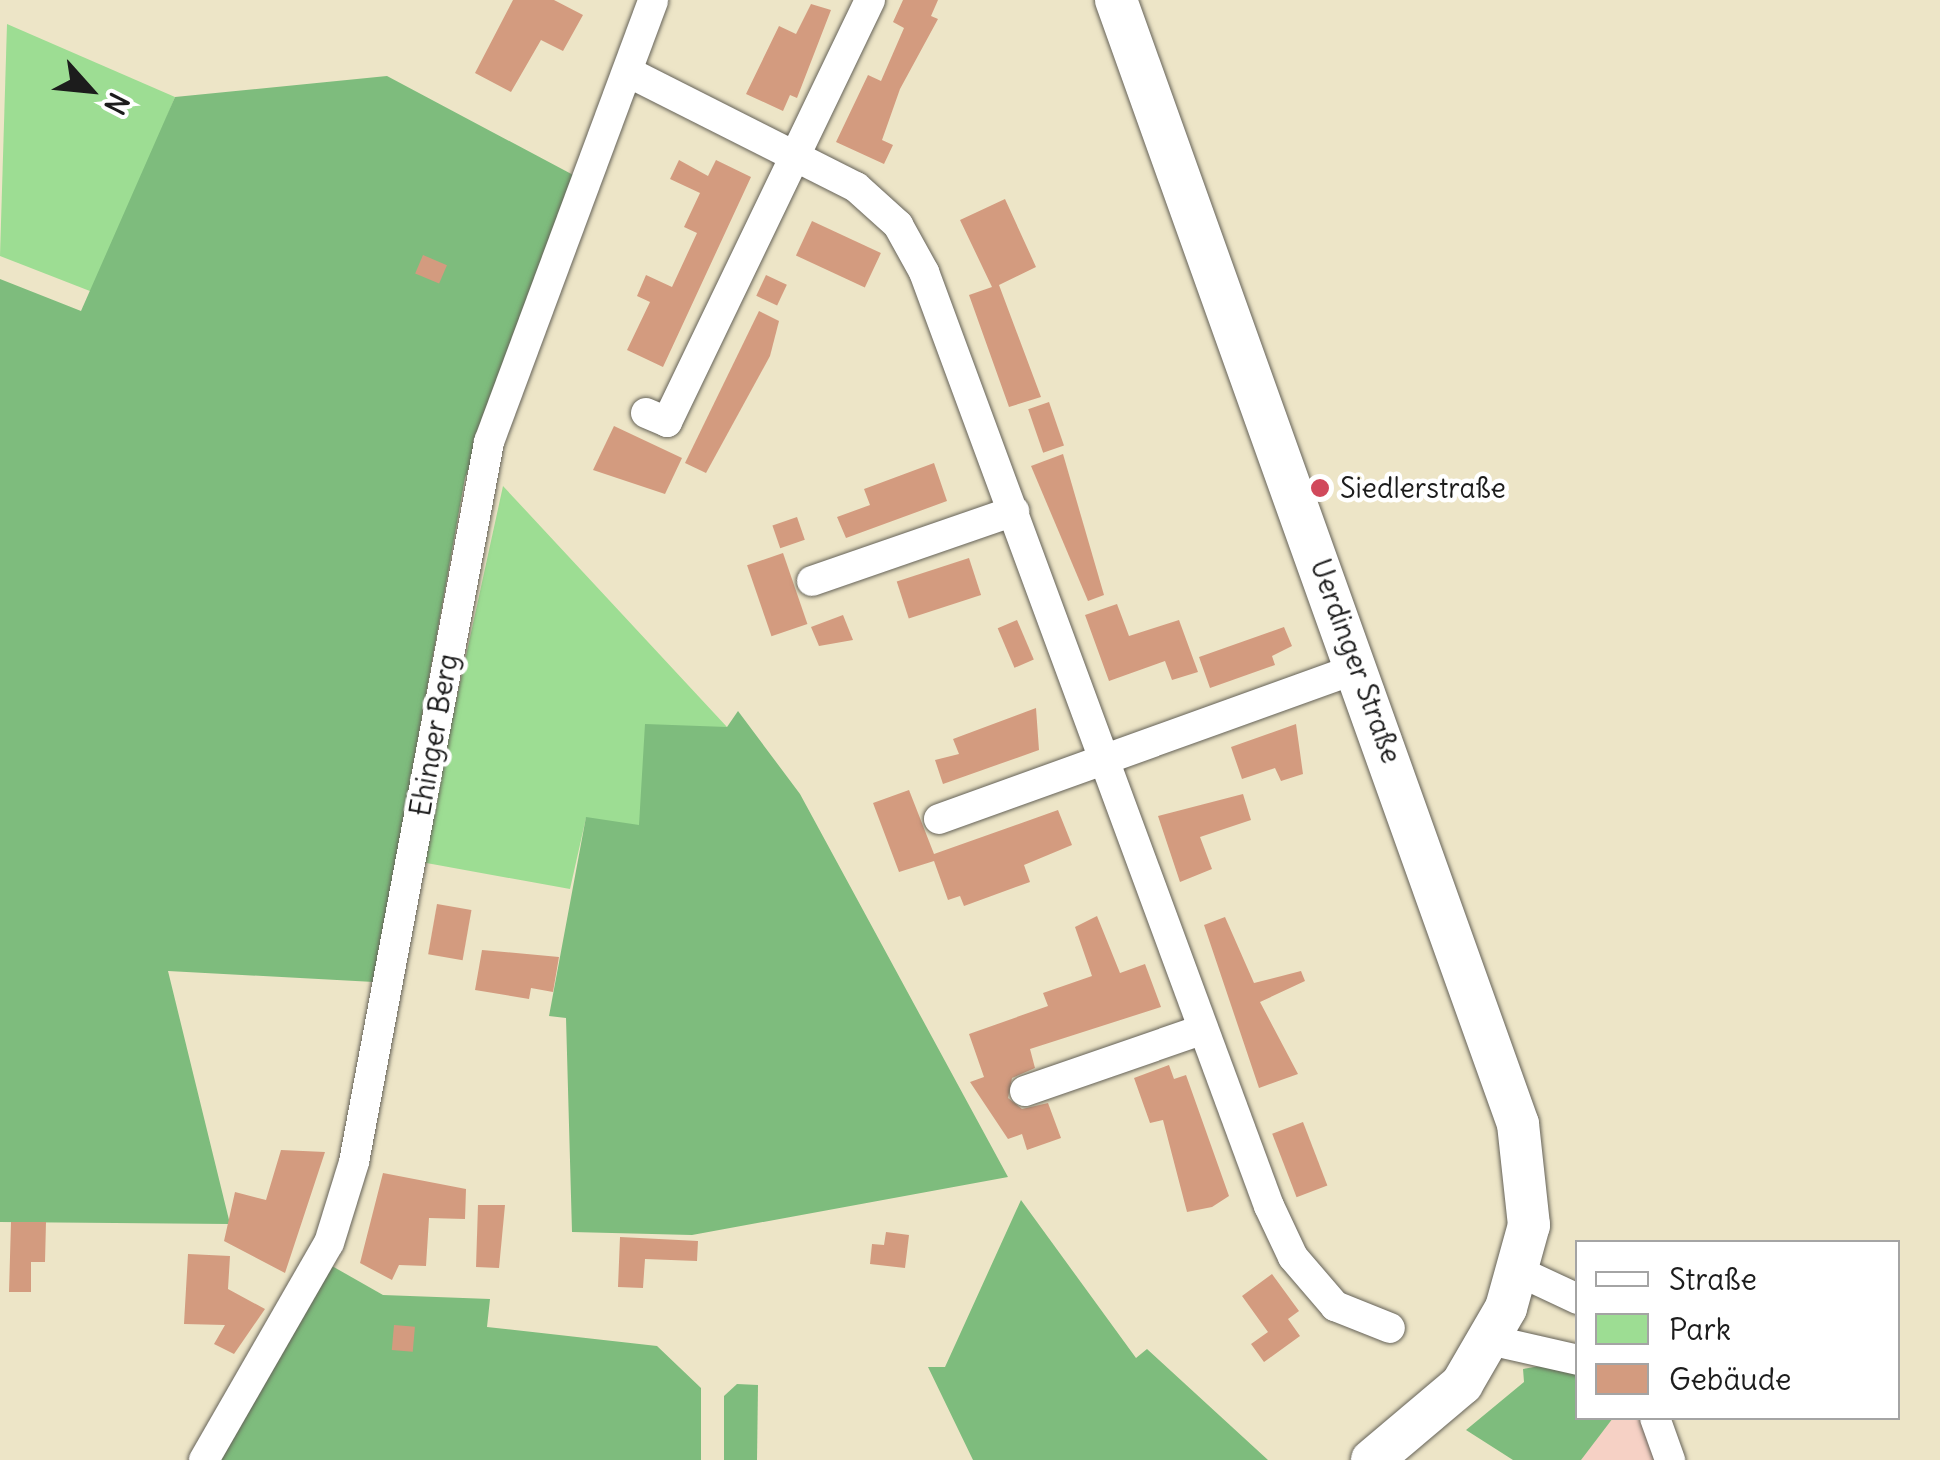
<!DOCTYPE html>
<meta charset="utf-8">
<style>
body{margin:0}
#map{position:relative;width:1940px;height:1460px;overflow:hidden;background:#ede5c7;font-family:Delius,sans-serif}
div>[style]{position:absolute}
.built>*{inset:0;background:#f6d1c5}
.green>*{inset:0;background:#9ddd93}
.forest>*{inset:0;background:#7ebc7d}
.building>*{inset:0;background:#d39b7f;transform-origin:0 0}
.roads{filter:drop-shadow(0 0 2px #656258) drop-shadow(0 0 2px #656258)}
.street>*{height:30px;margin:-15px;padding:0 15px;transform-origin:15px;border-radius:15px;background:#fff}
.secondary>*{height:42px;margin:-21px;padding:0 21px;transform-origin:21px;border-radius:21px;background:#fff}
.dots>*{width:28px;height:28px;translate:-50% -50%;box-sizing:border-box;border:5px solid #fff;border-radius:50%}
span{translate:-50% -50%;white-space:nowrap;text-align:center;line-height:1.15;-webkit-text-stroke:9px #fff;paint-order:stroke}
.poi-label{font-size:28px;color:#1c1c1c}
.left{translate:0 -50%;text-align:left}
.street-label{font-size:28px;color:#1c1c1c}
.legend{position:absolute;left:1575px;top:1240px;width:325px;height:180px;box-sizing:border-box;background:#fff;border:2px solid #a4a4a4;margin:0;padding:12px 18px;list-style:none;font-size:30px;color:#1c1c1c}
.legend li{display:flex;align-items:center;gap:20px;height:50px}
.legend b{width:50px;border:2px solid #a4a4a4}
.north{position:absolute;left:40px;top:40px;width:100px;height:100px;-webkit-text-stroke:8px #fff;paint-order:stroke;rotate:117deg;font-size:28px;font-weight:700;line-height:40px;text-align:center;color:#1c1c1c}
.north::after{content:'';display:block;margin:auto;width:35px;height:45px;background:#1c1c1c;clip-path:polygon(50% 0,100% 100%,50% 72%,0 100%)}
</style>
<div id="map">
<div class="built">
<div style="clip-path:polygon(1613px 1418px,1640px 1418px,1655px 1460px,1580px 1460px)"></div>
</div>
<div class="green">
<div style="clip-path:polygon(7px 24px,175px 97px,95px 293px,0 256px)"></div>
<div style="clip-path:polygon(503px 486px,727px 727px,640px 826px,586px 818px,570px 889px,421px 862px)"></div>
</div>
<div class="forest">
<div style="clip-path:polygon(387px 76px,577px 177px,465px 478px,374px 982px,168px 971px,230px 1224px,0 1222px,0 279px,81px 311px,175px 97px)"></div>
<div style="clip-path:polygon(738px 711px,800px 794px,1008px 1177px,692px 1235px,572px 1232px,566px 1018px,549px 1016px,586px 817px,639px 825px,645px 724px,727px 727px)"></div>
<div style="clip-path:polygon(1021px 1200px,1136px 1358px,1147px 1349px,1268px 1460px,973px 1460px,928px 1367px,945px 1367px)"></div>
<div style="clip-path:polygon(332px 1266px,383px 1295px,490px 1299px,487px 1327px,657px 1346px,701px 1388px,701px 1460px,214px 1460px)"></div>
<div style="clip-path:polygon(1540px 1366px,1577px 1368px,1578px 1418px,1613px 1418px,1581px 1460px,1513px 1460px,1466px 1430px,1524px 1382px,1523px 1369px)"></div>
<div style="clip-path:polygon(737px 1384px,758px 1385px,757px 1460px,724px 1460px,724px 1396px)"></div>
</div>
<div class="building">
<div style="clip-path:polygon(513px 0,554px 0,583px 15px,563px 51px,541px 40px,511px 92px,475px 73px)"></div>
<div style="clip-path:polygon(903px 0,938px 0,931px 16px,938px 19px,900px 89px,882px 140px,893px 145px,884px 164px,836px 142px,868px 75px,881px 81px,904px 28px,893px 22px)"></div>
<div style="clip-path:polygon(811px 4px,831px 10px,797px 98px,790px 95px,783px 111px,746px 94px,779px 26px,796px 34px)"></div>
<div style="clip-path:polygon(679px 160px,708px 176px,716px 160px,751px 177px,663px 367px,627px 350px,650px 302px,637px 296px,646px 275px,672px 287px,697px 233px,684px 227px,700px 193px,670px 179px)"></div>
<div style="clip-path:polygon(1005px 199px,1036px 267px,999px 285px,1041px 397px,1009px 407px,969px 295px,992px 287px,960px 220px)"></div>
<div style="left:812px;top:221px;width:76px;height:38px;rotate:25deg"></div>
<div style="left:423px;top:255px;width:26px;height:20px;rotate:23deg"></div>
<div style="left:766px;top:275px;width:23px;height:23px;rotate:25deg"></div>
<div style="clip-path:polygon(759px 311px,779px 321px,770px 356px,706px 473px,685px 463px)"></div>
<div style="left:1049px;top:402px;width:46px;height:22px;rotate:71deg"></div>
<div style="clip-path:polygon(614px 426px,682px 458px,665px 494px,593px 470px)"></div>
<div style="clip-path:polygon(1063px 454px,1104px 595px,1088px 601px,1031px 466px)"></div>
<div style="clip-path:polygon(934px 463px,947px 501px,846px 538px,837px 517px,870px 505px,864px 489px)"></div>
<div style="left:797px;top:517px;width:24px;height:26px;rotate:71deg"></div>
<div style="left:783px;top:553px;width:75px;height:38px;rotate:71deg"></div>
<div style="left:969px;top:558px;width:39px;height:76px;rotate:72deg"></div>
<div style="clip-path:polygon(1117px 604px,1129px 636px,1179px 620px,1198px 672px,1172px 680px,1165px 661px,1109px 681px,1085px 615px)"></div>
<div style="clip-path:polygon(843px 615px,853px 640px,819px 646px,811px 627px)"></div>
<div style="left:1017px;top:620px;width:43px;height:21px;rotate:67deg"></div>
<div style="clip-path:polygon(1284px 627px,1292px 646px,1272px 656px,1275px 665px,1210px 688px,1199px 657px)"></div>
<div style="clip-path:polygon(1036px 708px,1039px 750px,943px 784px,935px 760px,959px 754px,953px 739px)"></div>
<div style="clip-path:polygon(1296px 724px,1303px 774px,1281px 781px,1275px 768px,1242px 779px,1231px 747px)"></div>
<div style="clip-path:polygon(909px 790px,934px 854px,1058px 810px,1072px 845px,1024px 865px,1030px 882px,964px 906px,960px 896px,948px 900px,934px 861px,899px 872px,873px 803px)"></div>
<div style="clip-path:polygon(1243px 794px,1251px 820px,1200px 837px,1212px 869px,1180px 882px,1158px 816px)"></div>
<div style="left:437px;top:904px;width:35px;height:51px;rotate:10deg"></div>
<div style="clip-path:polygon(1097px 916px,1120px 973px,1145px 964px,1161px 1007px,1030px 1049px,1035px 1068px,1012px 1078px,1008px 1098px,1022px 1109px,1048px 1103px,1061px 1138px,1027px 1150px,1022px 1134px,1008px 1139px,970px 1082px,984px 1077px,969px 1034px,1048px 1006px,1043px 993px,1092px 976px,1075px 927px)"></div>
<div style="clip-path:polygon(1225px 917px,1254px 983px,1301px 971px,1305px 981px,1260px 1002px,1298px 1074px,1259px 1088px,1204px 925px)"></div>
<div style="clip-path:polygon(482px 950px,559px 957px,553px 992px,531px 988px,529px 999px,475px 990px)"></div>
<div style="clip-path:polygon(1169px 1065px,1174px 1079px,1186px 1075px,1229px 1196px,1212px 1207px,1187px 1212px,1163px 1120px,1150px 1123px,1134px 1078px)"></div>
<div style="left:1303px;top:1122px;width:68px;height:33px;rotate:69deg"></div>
<div style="clip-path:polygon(281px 1150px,325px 1152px,285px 1273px,224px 1241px,235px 1192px,266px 1200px)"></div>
<div style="clip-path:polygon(383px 1173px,466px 1189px,465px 1219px,429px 1218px,426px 1266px,399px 1265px,392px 1280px,360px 1263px)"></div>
<div style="clip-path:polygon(478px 1205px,505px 1205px,499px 1268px,476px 1267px)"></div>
<div style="clip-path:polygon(11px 1222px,46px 1222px,45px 1262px,31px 1262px,31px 1292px,9px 1292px)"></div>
<div style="clip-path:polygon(886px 1232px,909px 1235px,905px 1268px,870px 1264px,872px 1244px,884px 1245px)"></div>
<div style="clip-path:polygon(620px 1237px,698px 1241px,697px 1261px,645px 1259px,643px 1288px,618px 1287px)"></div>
<div style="clip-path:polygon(188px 1254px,230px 1256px,228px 1289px,265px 1309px,234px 1354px,214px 1344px,225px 1325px,184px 1324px)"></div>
<div style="clip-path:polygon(1272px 1274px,1299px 1311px,1288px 1319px,1300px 1336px,1264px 1362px,1251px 1344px,1268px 1332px,1242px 1296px)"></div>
<div style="left:394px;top:1325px;width:21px;height:25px;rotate:5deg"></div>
</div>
<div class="roads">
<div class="street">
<div style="left:632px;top:74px;width:251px;rotate:26.8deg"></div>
<div style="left:856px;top:187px;width:57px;rotate:42.1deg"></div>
<div style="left:898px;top:225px;width:54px;rotate:61deg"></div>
<div style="left:924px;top:272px;width:996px;rotate:69.73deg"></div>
<div style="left:1269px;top:1206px;width:56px;rotate:64.8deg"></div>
<div style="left:1293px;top:1257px;width:65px;rotate:49.4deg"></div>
<div style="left:1335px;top:1306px;width:59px;rotate:21.8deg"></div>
<div style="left:646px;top:413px;width:23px;rotate:23deg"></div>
<div style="left:667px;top:422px;width:468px;rotate:-64.3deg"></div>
<div style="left:812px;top:581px;width:214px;rotate:-19.1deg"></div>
<div style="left:939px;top:819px;width:446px;rotate:-19.8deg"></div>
<div style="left:1025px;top:1091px;width:186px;rotate:-19.1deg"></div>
<div style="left:1520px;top:1272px;width:64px;rotate:25deg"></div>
<div style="left:1490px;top:1340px;width:90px;rotate:12.8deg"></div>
<div style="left:1655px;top:1418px;width:45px;rotate:70.3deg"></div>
<div style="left:204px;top:1460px;width:250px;rotate:-60.1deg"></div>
<div style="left:329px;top:1243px;width:85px;rotate:-72.8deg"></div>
<div style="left:354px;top:1162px;width:733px;rotate:-79.38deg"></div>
<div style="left:489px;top:442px;width:471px;rotate:-69.6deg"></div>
</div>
<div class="secondary">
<div style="left:1116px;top:0;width:1194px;rotate:70.32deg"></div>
<div style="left:1518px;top:1124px;width:102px;rotate:83.8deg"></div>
<div style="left:1529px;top:1225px;width:86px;rotate:105.5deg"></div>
<div style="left:1506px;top:1308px;width:88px;rotate:120.1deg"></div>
<div style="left:1462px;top:1384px;width:118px;rotate:139.8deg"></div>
</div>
</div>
<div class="dots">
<div style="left:1320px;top:488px;background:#d1495b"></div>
</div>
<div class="poi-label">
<span class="left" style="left:1340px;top:488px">Siedlerstraße</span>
</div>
<div class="street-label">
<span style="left:1356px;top:661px;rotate:70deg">Uerdinger Straße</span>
<span style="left:434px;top:735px;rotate:-80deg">Ehinger Berg</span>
</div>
<ul class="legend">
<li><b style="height:12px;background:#fff"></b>Straße</li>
<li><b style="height:28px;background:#9ddd93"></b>Park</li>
<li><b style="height:28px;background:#d39b7f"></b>Gebäude</li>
</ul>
<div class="north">N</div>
</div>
